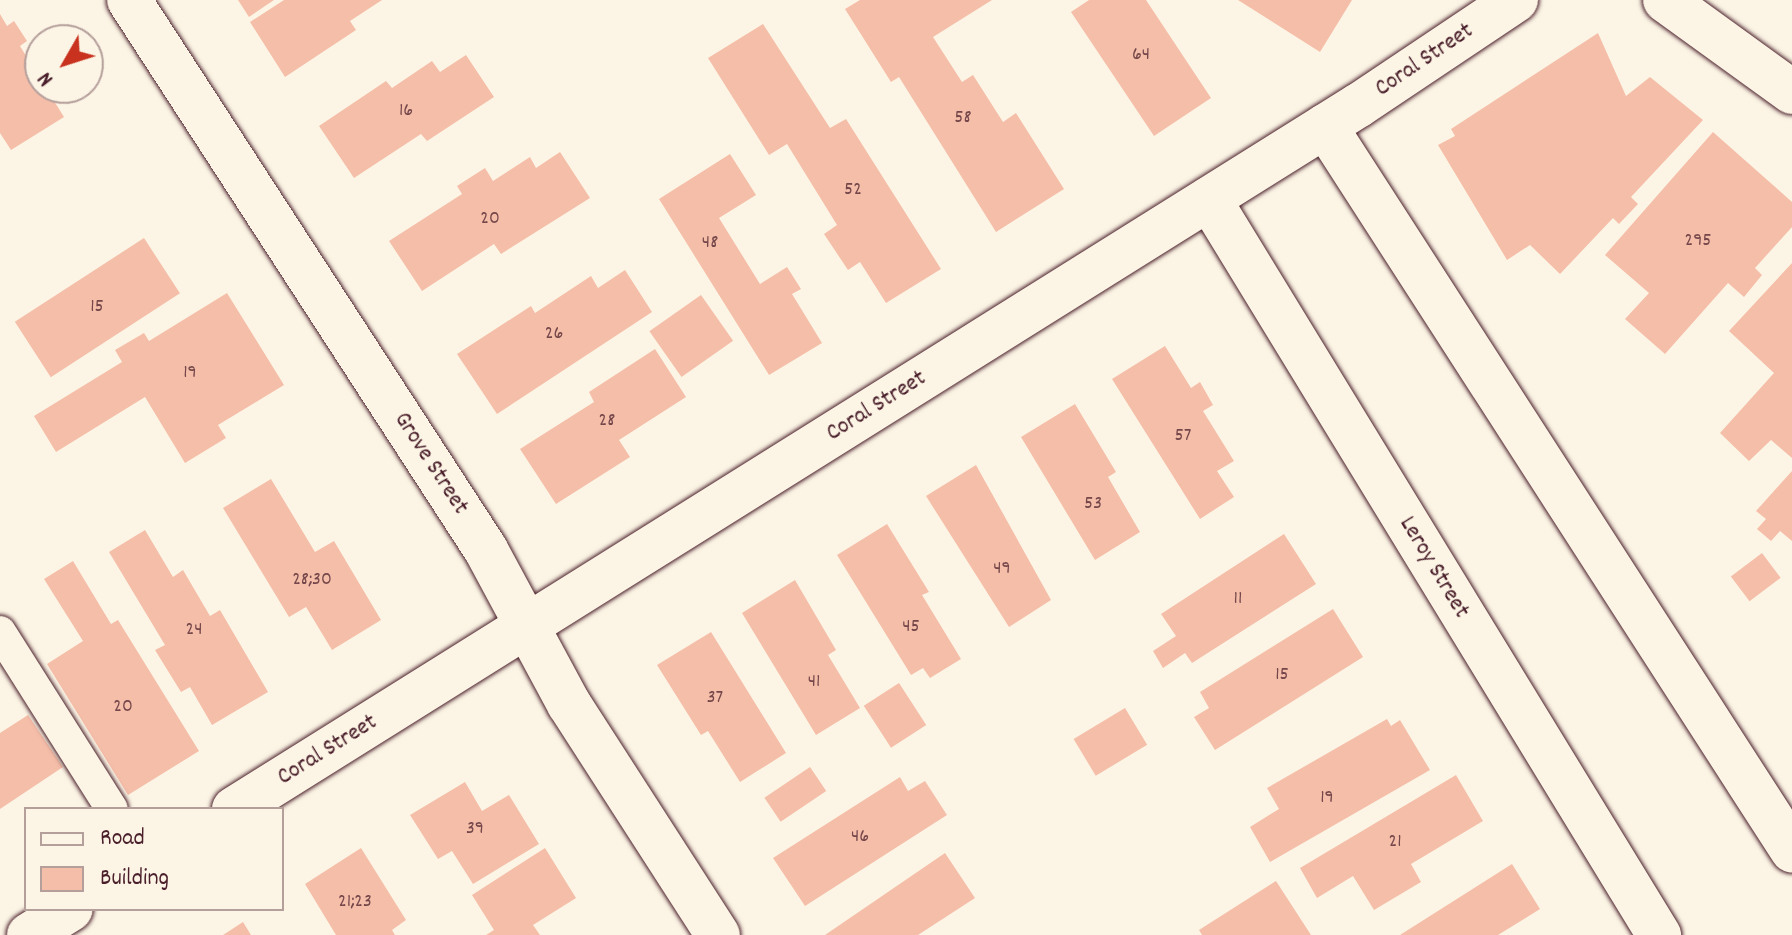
<!DOCTYPE html>
<style>
body{margin:0}
#map{position:relative;width:1792px;height:935px;overflow:hidden;background:#fcf5e5;font-family:Dekko,sans-serif}
div>[style]{position:absolute}
.building>*{inset:0;background:#f5bea9;transform-origin:0 0}
.roads{filter:drop-shadow(0 0 2px #4a1f2b) drop-shadow(0 0 2px #4a1f2b)}
.service>*{height:32px;margin:-16px;padding:0 16px;transform-origin:16px;border-radius:16px;background:#fcf5e5}
.minor>*{height:44px;margin:-22px;padding:0 22px;transform-origin:22px;border-radius:22px;background:#fcf5e5}
.secondary>*{height:44px;margin:-22px;padding:0 22px;transform-origin:22px;border-radius:22px;background:#fcf5e5}
span{translate:-50% -50%;white-space:nowrap;text-align:center;line-height:1.15;-webkit-text-stroke:6px #fcf5e5;paint-order:stroke}
.number-label{font-size:20px;color:#75474a}
.number-label span{-webkit-text-stroke-width:0}
.street-label{font-size:24px;color:#4a1f2b}
.legend{position:absolute;left:24px;top:807px;width:260px;height:104px;box-sizing:border-box;background:#fcf5e5;border:2px solid #b59f9b;margin:0;padding:10px 14px;list-style:none;font-size:24px;color:#4a1f2b}
.legend li{display:flex;align-items:center;gap:16px;height:40px}
.legend b{width:40px;border:2px solid #b59f9b}
.north{position:absolute;left:24px;top:24px;width:80px;height:80px;box-sizing:border-box;background:#fcf5e5;border:2px solid #b59f9b;border-radius:50%;rotate:231deg;font-size:22px;font-weight:700;line-height:32px;text-align:center;color:#4a1f2b}
.north::after{content:'';display:block;margin:auto;width:28px;height:36px;background:#c8321e;clip-path:polygon(50% 0,100% 100%,50% 72%,0 100%)}
</style>
<div id="map">
<div class="building">
<div style="clip-path:polygon(238px 0,274px 0,249px 17px)"></div>
<div style="clip-path:polygon(284px 0,382px 0,350px 21px,356px 30px,285px 77px,250px 22px)"></div>
<div style="clip-path:polygon(860px 0,992px 0,933px 37px,962px 82px,973px 75px,1003px 122px,1016px 113px,1064px 189px,996px 232px,899px 77px,891px 82px,845px 9px)"></div>
<div style="clip-path:polygon(1089px 0,1146px 0,1211px 98px,1154px 136px,1071px 12px)"></div>
<div style="clip-path:polygon(1238px 0,1352px 0,1320px 52px)"></div>
<div style="clip-path:polygon(0 14px,7px 26px,14px 21px,27px 41px,20px 46px,40px 79px,40px 88px,46px 88px,64px 117px,11px 150px,0 133px)"></div>
<div style="clip-path:polygon(763px 24px,830px 128px,846px 119px,941px 269px,886px 303px,860px 262px,848px 270px,824px 234px,837px 225px,787px 144px,769px 155px,708px 58px)"></div>
<div style="clip-path:polygon(1598px 33px,1626px 96px,1650px 77px,1703px 120px,1631px 197px,1638px 204px,1619px 224px,1613px 218px,1560px 274px,1530px 245px,1507px 260px,1438px 145px,1455px 136px,1451px 129px)"></div>
<div style="clip-path:polygon(466px 55px,494px 97px,427px 141px,421px 134px,354px 178px,319px 126px,386px 81px,392px 88px,432px 61px,440px 72px)"></div>
<div style="clip-path:polygon(1713px 132px,1792px 202px,1792px 227px,1755px 268px,1762px 275px,1744px 297px,1728px 283px,1665px 354px,1625px 319px,1649px 293px,1605px 255px)"></div>
<div style="clip-path:polygon(560px 152px,590px 198px,501px 254px,494px 244px,422px 291px,389px 241px,462px 194px,457px 186px,485px 168px,493px 181px,530px 157px,536px 168px)"></div>
<div style="clip-path:polygon(730px 154px,756px 195px,719px 218px,760px 284px,787px 267px,801px 289px,792px 294px,822px 343px,769px 375px,659px 199px)"></div>
<div style="left:144px;top:238px;width:66px;height:154px;rotate:57deg"></div>
<div style="clip-path:polygon(1792px 263px,1792px 458px,1771px 440px,1749px 461px,1720px 433px,1774px 373px,1729px 331px)"></div>
<div style="clip-path:polygon(625px 270px,652px 312px,497px 414px,457px 354px,531px 306px,535px 313px,591px 276px,598px 288px)"></div>
<div style="clip-path:polygon(227px 293px,284px 385px,218px 425px,226px 438px,185px 463px,145px 397px,56px 452px,34px 416px,122px 362px,115px 350px,144px 333px,149px 341px)"></div>
<div style="left:701px;top:295px;width:56px;height:63px;rotate:55deg"></div>
<div style="clip-path:polygon(1165px 346px,1191px 388px,1200px 382px,1213px 405px,1203px 411px,1234px 461px,1217px 471px,1234px 497px,1200px 519px,1112px 379px)"></div>
<div style="clip-path:polygon(655px 349px,686px 397px,619px 440px,630px 457px,556px 504px,520px 449px,594px 402px,589px 392px)"></div>
<div style="clip-path:polygon(1075px 404px,1116px 472px,1108px 477px,1140px 532px,1095px 560px,1021px 437px)"></div>
<div style="clip-path:polygon(976px 465px,1051px 600px,1009px 627px,926px 496px)"></div>
<div style="clip-path:polygon(1792px 471px,1792px 541px,1780px 531px,1771px 541px,1757px 529px,1766px 519px,1756px 511px)"></div>
<div style="clip-path:polygon(271px 479px,315px 552px,334px 541px,381px 620px,332px 650px,306px 607px,289px 617px,223px 508px)"></div>
<div style="clip-path:polygon(887px 524px,929px 592px,922px 595px,961px 659px,930px 678px,923px 668px,911px 675px,837px 555px)"></div>
<div style="clip-path:polygon(145px 530px,173px 577px,183px 570px,210px 616px,220px 610px,268px 692px,212px 725px,190px 687px,181px 692px,155px 650px,165px 645px,109px 552px)"></div>
<div style="clip-path:polygon(1284px 534px,1316px 584px,1192px 663px,1185px 653px,1163px 668px,1153px 651px,1176px 636px,1161px 614px)"></div>
<div style="left:1762px;top:553px;width:31px;height:39px;rotate:53deg"></div>
<div style="clip-path:polygon(73px 561px,111px 624px,118px 620px,199px 751px,128px 795px,47px 664px,83px 641px,44px 579px)"></div>
<div style="clip-path:polygon(795px 580px,836px 650px,828px 655px,860px 708px,816px 735px,742px 613px)"></div>
<div style="clip-path:polygon(1333px 609px,1363px 657px,1215px 750px,1194px 717px,1209px 708px,1200px 692px)"></div>
<div style="clip-path:polygon(711px 632px,786px 753px,740px 782px,708px 731px,701px 735px,657px 665px)"></div>
<div style="left:899px;top:683px;width:50px;height:42px;rotate:57deg"></div>
<div style="left:1125px;top:708px;width:43px;height:60px;rotate:59deg"></div>
<div style="clip-path:polygon(28px 715px,63px 767px,0 809px,0 733px)"></div>
<div style="clip-path:polygon(1387px 719px,1391px 726px,1400px 720px,1430px 770px,1270px 862px,1250px 827px,1279px 809px,1267px 788px)"></div>
<div style="left:810px;top:767px;width:29px;height:55px;rotate:56deg"></div>
<div style="clip-path:polygon(1456px 775px,1483px 821px,1411px 864px,1421px 882px,1374px 910px,1353px 876px,1317px 898px,1300px 868px)"></div>
<div style="clip-path:polygon(900px 777px,908px 791px,925px 781px,947px 815px,805px 906px,773px 858px)"></div>
<div style="clip-path:polygon(465px 782px,482px 811px,509px 795px,539px 844px,473px 884px,452px 851px,438px 859px,410px 815px)"></div>
<div style="clip-path:polygon(361px 848px,406px 920px,392px 930px,395px 935px,336px 935px,305px 884px)"></div>
<div style="clip-path:polygon(545px 848px,576px 898px,533px 925px,540px 935px,486px 935px,494px 930px,472px 895px)"></div>
<div style="clip-path:polygon(945px 853px,975px 898px,918px 935px,825px 935px)"></div>
<div style="clip-path:polygon(1512px 864px,1540px 909px,1498px 935px,1400px 935px)"></div>
<div style="clip-path:polygon(1276px 881px,1311px 935px,1202px 935px,1199px 930px)"></div>
<div style="clip-path:polygon(243px 922px,251px 935px,223px 935px)"></div>
</div>
<div class="roads">
<div class="service">
<div style="left:0;top:632px;width:209px;rotate:57.7deg"></div>
</div>
<div class="minor">
<div style="left:129px;top:0;width:656px;rotate:57.01deg"></div>
<div style="left:486px;top:550px;width:175px;rotate:61.7deg"></div>
<div style="left:569px;top:704px;width:275px;rotate:57.2deg"></div>
<div style="left:1325px;top:126px;width:862px;rotate:57.18deg"></div>
<div style="left:1209px;top:199px;width:863px;rotate:58.56deg"></div>
<div style="left:234px;top:809px;width:1327px;rotate:-32.04deg"></div>
<div style="left:1359px;top:105px;width:189px;rotate:-33.8deg"></div>
<div style="left:29px;top:935px;width:49px;rotate:-31.8deg"></div>
</div>
<div class="secondary">
<div style="left:1665px;top:0;width:157px;rotate:35.9deg"></div>
</div>
</div>
<div class="number-label">
<span style="left:1141px;top:55px">64</span>
<span style="left:406px;top:111px">16</span>
<span style="left:963px;top:118px">58</span>
<span style="left:853px;top:190px">52</span>
<span style="left:490px;top:219px">20</span>
<span style="left:1698px;top:241px">295</span>
<span style="left:710px;top:243px">48</span>
<span style="left:97px;top:307px">15</span>
<span style="left:554px;top:334px">26</span>
<span style="left:190px;top:373px">19</span>
<span style="left:607px;top:421px">28</span>
<span style="left:1183px;top:436px">57</span>
<span style="left:1093px;top:504px">53</span>
<span style="left:1002px;top:569px">49</span>
<span style="left:312px;top:580px">28;30</span>
<span style="left:1238px;top:599px">11</span>
<span style="left:911px;top:627px">45</span>
<span style="left:194px;top:630px">24</span>
<span style="left:1282px;top:675px">15</span>
<span style="left:814px;top:682px">41</span>
<span style="left:715px;top:698px">37</span>
<span style="left:123px;top:707px">20</span>
<span style="left:1327px;top:798px">19</span>
<span style="left:475px;top:829px">39</span>
<span style="left:860px;top:837px">46</span>
<span style="left:1395px;top:842px">21</span>
<span style="left:355px;top:902px">21;23</span>
</div>
<div class="street-label">
<span style="left:1425px;top:61px;rotate:-34deg">Coral Street</span>
<span style="left:877px;top:407px;rotate:-32deg">Coral Street</span>
<span style="left:430px;top:464px;rotate:57deg">Grove Street</span>
<span style="left:1433px;top:568px;rotate:59deg">Leroy Street</span>
<span style="left:328px;top:751px;rotate:-32deg">Coral Street</span>
</div>
<ul class="legend">
<li><b style="height:10px;background:#fcf5e5"></b>Road</li>
<li><b style="height:22px;background:#f5bea9"></b>Building</li>
</ul>
<div class="north">N</div>
</div>
